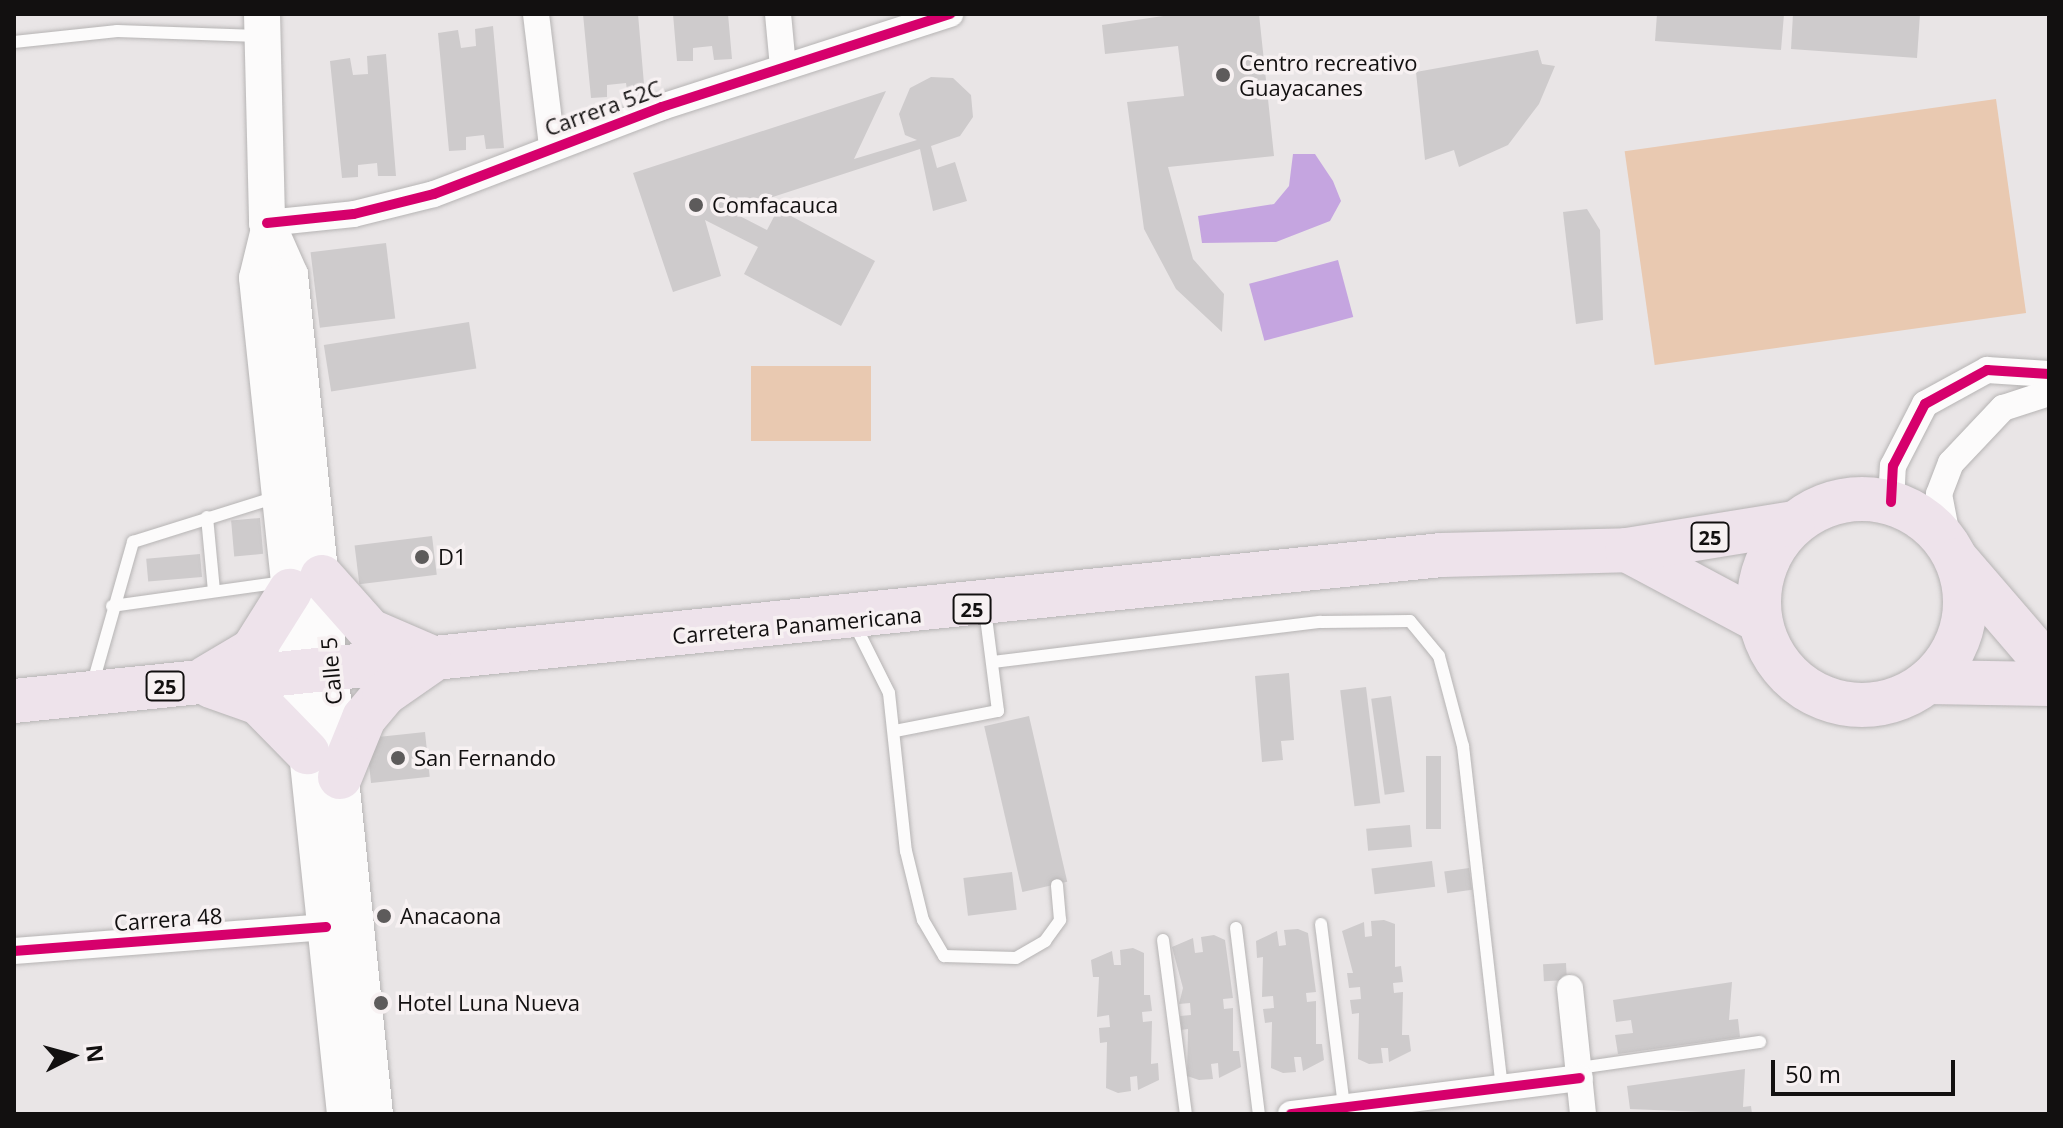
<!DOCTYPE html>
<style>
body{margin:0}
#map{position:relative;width:2063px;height:1128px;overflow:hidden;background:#e9e5e6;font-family:"Open Sans",sans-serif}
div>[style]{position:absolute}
.green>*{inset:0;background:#e9c9b1;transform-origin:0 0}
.water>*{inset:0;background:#c5a5e0;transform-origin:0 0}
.building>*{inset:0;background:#cecbcc;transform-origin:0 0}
.roads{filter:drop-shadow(0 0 2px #b6b4b4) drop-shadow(0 0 2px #b6b4b4)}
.lane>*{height:12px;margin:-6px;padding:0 6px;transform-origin:6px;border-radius:6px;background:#fcfbfb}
.street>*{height:26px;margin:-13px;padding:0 13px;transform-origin:13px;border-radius:13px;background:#fcfbfb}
.secondary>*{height:36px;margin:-18px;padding:0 18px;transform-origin:18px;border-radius:18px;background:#fcfbfb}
.highway>*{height:44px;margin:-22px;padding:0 22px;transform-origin:22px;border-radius:22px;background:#eee3eb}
.highway>.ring{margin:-22px;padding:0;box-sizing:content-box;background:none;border:44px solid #eee3eb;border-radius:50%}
.cycleway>*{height:10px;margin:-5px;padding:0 5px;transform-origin:5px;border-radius:5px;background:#d6006c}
.dots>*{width:22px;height:22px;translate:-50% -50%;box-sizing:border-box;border:4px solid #f7f1f2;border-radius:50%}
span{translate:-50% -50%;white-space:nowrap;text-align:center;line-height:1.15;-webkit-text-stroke:7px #f7f1f2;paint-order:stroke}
.shield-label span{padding:2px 6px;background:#f7f1f2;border:2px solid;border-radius:6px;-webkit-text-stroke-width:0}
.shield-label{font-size:20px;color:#121010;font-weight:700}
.poi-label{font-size:22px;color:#121010}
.left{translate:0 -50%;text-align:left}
.street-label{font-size:22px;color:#121010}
.frame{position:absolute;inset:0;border:16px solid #121010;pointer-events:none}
.north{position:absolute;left:32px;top:1016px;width:80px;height:80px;-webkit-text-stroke:6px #f7f1f2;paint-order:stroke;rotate:84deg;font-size:22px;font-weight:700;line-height:32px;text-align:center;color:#121010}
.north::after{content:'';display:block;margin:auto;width:28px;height:36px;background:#121010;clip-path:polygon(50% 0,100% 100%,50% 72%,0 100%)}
.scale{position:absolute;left:1771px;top:1060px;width:184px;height:36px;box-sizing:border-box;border:4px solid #121010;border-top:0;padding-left:10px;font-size:24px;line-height:28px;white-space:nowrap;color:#121010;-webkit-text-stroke:6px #f7f1f2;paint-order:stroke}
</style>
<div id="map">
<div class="green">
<div style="left:1996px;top:99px;width:216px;height:375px;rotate:82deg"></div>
<div style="left:751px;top:366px;width:120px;height:75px"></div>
</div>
<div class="water">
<div style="clip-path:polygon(1293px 154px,1315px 154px,1333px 181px,1341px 201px,1330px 221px,1276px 242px,1202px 243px,1198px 216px,1274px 204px,1289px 186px)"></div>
<div style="left:1338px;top:260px;width:59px;height:92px;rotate:75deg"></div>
</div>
<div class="building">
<div style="clip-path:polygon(583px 14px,638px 14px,645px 96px,628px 97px,626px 83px,607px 85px,607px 97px,591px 98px)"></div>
<div style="clip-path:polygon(673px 14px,728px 14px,732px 59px,714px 60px,712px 46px,693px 48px,693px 61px,677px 61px)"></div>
<div style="clip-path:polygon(1177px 14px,1259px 14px,1274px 156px,1168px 167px,1193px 259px,1224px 294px,1222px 332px,1176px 289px,1144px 229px,1127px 102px,1184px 96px,1178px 46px,1105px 54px,1102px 25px)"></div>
<div style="clip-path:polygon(1657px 14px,1784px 14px,1781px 50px,1655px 41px)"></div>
<div style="clip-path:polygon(1793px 14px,1920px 14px,1917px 58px,1791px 49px)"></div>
<div style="clip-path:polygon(493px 26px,504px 148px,486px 149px,484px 135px,466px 137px,466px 150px,449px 151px,438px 33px,458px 30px,461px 48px,476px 46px,475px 29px)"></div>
<div style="clip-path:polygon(1538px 50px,1542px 64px,1555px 66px,1539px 104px,1508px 145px,1459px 167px,1454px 150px,1425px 160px,1416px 72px)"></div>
<div style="clip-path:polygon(386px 54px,396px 176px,378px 176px,377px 163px,358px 165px,358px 177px,342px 178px,330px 61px,350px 58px,353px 75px,368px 74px,367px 56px)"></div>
<div style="clip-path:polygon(931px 77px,953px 78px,971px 95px,973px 117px,960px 136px,931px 146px,937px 168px,955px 162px,967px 201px,933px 211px,920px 149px,730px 211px,767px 230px,778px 209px,875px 261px,841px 326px,744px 274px,758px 247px,705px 220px,721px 276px,673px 292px,633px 173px,886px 91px,854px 159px,917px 140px,905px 135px,899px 114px,910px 88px)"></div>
<div style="clip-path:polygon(1587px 209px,1600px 230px,1603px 320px,1576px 324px,1563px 212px)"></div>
<div style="left:386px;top:243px;width:76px;height:76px;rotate:83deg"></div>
<div style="left:469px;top:322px;width:47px;height:147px;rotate:81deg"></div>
<div style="left:260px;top:518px;width:36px;height:29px;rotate:85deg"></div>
<div style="left:432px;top:536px;width:39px;height:78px;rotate:83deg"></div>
<div style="left:200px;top:554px;width:23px;height:54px;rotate:85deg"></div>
<div style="clip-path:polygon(1289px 673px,1294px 740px,1281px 741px,1283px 760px,1262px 762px,1255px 676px)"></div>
<div style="left:1366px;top:687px;width:117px;height:26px;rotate:83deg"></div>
<div style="left:1391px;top:696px;width:97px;height:20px;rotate:82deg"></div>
<div style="left:1029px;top:716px;width:170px;height:46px;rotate:77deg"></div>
<div style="left:425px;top:732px;width:45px;height:59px;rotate:84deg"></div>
<div style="left:1426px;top:756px;width:15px;height:73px"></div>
<div style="left:1410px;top:825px;width:22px;height:44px;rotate:85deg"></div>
<div style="left:1432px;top:861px;width:26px;height:61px;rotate:83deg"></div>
<div style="left:1469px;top:868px;width:22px;height:25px;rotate:82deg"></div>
<div style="left:1012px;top:872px;width:38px;height:49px;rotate:83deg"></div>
<div style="clip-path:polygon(1384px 920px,1395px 924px,1395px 967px,1401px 966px,1403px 982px,1393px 983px,1394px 993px,1403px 992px,1402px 1035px,1409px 1035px,1411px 1051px,1389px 1062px,1388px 1048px,1381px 1048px,1383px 1063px,1369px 1064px,1358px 1059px,1359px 1013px,1352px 1014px,1350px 1000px,1361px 999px,1360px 987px,1349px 988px,1347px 973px,1353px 973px,1342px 931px,1364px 922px,1365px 937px,1372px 936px,1371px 921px)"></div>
<div style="clip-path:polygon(1298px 929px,1308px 933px,1316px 992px,1306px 993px,1307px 1002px,1316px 1001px,1316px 1044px,1322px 1044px,1324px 1060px,1303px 1071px,1301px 1057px,1294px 1057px,1296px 1072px,1283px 1073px,1271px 1068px,1272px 1022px,1265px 1023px,1263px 1009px,1274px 1008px,1273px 996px,1262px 997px,1263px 957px,1257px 958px,1256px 941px,1277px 931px,1279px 946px,1286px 945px,1284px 930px)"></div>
<div style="clip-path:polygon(1214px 935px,1225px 940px,1233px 998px,1223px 999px,1224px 1009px,1233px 1008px,1233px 1051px,1239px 1051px,1241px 1067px,1219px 1078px,1218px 1063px,1211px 1064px,1213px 1079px,1199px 1080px,1187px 1076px,1188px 1029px,1181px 1030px,1180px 1016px,1191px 1015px,1190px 1003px,1179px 1004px,1183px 988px,1172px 947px,1193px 938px,1195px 953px,1203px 952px,1201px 937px)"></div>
<div style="clip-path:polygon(1133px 948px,1144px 953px,1144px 995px,1150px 995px,1152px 1011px,1142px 1012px,1143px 1022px,1152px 1021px,1151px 1064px,1158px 1063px,1159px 1080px,1138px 1090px,1137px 1076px,1130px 1077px,1131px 1091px,1118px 1093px,1106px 1088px,1107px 1042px,1100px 1043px,1099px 1028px,1110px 1027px,1109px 1015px,1097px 1017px,1099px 977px,1093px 977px,1091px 960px,1112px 951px,1114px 965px,1121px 965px,1120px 950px)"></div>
<div style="left:1566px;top:963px;width:17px;height:23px;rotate:87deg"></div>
<div style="clip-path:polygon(1732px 982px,1729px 1020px,1738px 1019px,1740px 1037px,1618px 1054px,1615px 1035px,1633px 1033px,1631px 1020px,1616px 1022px,1613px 1000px)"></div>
<div style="clip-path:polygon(1745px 1069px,1743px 1107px,1751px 1106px,1752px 1114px,1630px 1109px,1627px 1086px)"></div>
</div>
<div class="roads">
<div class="lane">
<div style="left:14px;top:42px;width:104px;rotate:-6.1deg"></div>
<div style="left:117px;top:31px;width:141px;rotate:2deg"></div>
<div style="left:207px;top:517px;width:74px;rotate:84.6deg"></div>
<div style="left:112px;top:606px;width:173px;rotate:-8deg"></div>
<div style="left:854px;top:623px;width:78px;rotate:63.4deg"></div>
<div style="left:889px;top:693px;width:159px;rotate:83.9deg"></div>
<div style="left:906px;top:851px;width:71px;rotate:76.2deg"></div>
<div style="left:923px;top:920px;width:42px;rotate:59.7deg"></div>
<div style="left:944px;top:956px;width:72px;rotate:1.6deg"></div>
<div style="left:1016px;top:958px;width:34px;rotate:-30deg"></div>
<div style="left:1045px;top:941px;width:26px;rotate:-54deg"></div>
<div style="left:1060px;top:920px;width:35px;rotate:-95deg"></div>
<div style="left:993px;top:662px;width:330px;rotate:-7deg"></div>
<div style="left:1321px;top:622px;width:89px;rotate:-0.6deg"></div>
<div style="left:1410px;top:621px;width:45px;rotate:50.4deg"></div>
<div style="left:1439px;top:656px;width:93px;rotate:75.1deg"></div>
<div style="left:1463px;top:746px;width:344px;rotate:83.5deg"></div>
<div style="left:92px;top:686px;width:150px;rotate:-74.1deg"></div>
<div style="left:133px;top:542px;width:151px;rotate:-17.4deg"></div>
<div style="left:895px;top:731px;width:105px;rotate:-11deg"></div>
<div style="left:998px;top:711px;width:103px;rotate:-97.3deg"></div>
<div style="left:1321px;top:924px;width:184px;rotate:82.8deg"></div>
<div style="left:1236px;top:928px;width:187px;rotate:83deg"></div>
<div style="left:1163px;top:940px;width:176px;rotate:82.5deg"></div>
<div style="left:1579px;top:1068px;width:183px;rotate:-8.2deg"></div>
</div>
<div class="street">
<div style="left:536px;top:14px;width:134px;rotate:83.1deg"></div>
<div style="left:778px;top:14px;width:53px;rotate:84.6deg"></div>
<div style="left:267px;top:223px;width:87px;rotate:-5.9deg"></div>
<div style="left:354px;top:214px;width:82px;rotate:-14deg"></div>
<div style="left:434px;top:194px;width:244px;rotate:-20.9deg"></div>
<div style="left:662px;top:107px;width:303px;rotate:-17.9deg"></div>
<div style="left:1891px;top:502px;width:36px;rotate:-87deg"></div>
<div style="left:1893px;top:466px;width:70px;rotate:-62.7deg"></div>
<div style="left:1925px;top:404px;width:71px;rotate:-28.7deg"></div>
<div style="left:1987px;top:370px;width:62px;rotate:3.7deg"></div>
<div style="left:1949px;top:546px;width:53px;rotate:-100.9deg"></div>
<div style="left:1939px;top:494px;width:33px;rotate:-69deg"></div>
<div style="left:1951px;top:463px;width:76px;rotate:-46.6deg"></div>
<div style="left:2003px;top:408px;width:48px;rotate:-18.1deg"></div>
<div style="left:14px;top:951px;width:313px;rotate:-4.4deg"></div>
<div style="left:1570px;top:988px;width:127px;rotate:84.1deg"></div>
<div style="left:1291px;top:1114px;width:291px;rotate:-7.1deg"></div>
</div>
<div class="secondary">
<div style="left:262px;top:14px;width:209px;rotate:88.6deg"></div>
<div style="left:267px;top:223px;width:57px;rotate:66.1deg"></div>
<div style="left:290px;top:275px;width:843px;rotate:84.22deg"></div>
<div style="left:268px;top:233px;width:46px;rotate:103.7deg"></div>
<div style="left:257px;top:278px;width:841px;rotate:83.99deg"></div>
</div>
<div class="highway">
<div class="ring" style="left:1759px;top:499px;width:162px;height:162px"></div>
<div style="left:1627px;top:550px;width:151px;rotate:28.1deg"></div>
<div style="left:1957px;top:560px;width:141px;rotate:49.3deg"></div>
<div style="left:322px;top:577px;width:72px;rotate:48.4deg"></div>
<div style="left:370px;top:631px;width:65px;rotate:23.4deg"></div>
<div style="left:206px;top:678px;width:55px;rotate:-30.8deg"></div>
<div style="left:253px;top:650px;width:70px;rotate:-57.9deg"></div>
<div style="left:1927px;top:682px;width:122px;rotate:0.9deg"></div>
<div style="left:211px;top:686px;width:51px;rotate:19.5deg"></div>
<div style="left:259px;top:703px;width:69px;rotate:45.6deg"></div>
<div style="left:14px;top:701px;width:1435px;rotate:-5.84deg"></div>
<div style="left:1442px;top:555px;width:185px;rotate:-1.5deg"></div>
<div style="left:1627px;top:550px;width:168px;rotate:-9.2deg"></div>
<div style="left:340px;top:777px;width:64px;rotate:-67.9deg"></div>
<div style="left:364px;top:718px;width:31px;rotate:-50deg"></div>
<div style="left:384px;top:694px;width:56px;rotate:-34.8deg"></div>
</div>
</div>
<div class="cycleway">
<div style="left:267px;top:223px;width:87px;rotate:-5.9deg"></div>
<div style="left:354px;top:214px;width:82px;rotate:-14deg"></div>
<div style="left:434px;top:194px;width:244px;rotate:-20.9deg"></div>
<div style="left:662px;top:107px;width:303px;rotate:-17.9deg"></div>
<div style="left:1891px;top:502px;width:36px;rotate:-87deg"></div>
<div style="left:1893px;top:466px;width:70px;rotate:-62.7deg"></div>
<div style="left:1925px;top:404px;width:71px;rotate:-28.7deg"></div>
<div style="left:1987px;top:370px;width:62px;rotate:3.7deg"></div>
<div style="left:14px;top:951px;width:313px;rotate:-4.4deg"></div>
<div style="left:1291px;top:1114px;width:291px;rotate:-7.1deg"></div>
</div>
<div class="dots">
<div style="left:1223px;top:75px;background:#5d5b5b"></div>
<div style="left:696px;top:205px;background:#5d5b5b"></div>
<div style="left:422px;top:557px;background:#5d5b5b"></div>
<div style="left:398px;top:758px;background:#5d5b5b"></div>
<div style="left:384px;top:916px;background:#5d5b5b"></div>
<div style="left:381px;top:1003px;background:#5d5b5b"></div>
</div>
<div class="shield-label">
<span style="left:1710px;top:537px">25</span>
<span style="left:972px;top:609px">25</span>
<span style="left:165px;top:686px">25</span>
</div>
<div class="poi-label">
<span class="left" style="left:1239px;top:75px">Centro recreativo<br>Guayacanes</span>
<span class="left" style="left:712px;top:205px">Comfacauca</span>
<span class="left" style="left:438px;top:557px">D1</span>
<span class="left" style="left:414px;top:758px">San Fernando</span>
<span class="left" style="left:400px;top:916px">Anacaona</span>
<span class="left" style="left:397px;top:1003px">Hotel Luna Nueva</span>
</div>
<div class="street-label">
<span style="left:603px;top:108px;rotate:-20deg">Carrera 52C</span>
<span style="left:797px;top:625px;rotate:-5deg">Carretera Panamericana</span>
<span style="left:331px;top:671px;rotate:-95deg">Calle 5</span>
<span style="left:168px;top:919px;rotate:-4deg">Carrera 48</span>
</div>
<div class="frame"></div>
<div class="north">N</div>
<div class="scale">50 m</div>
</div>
